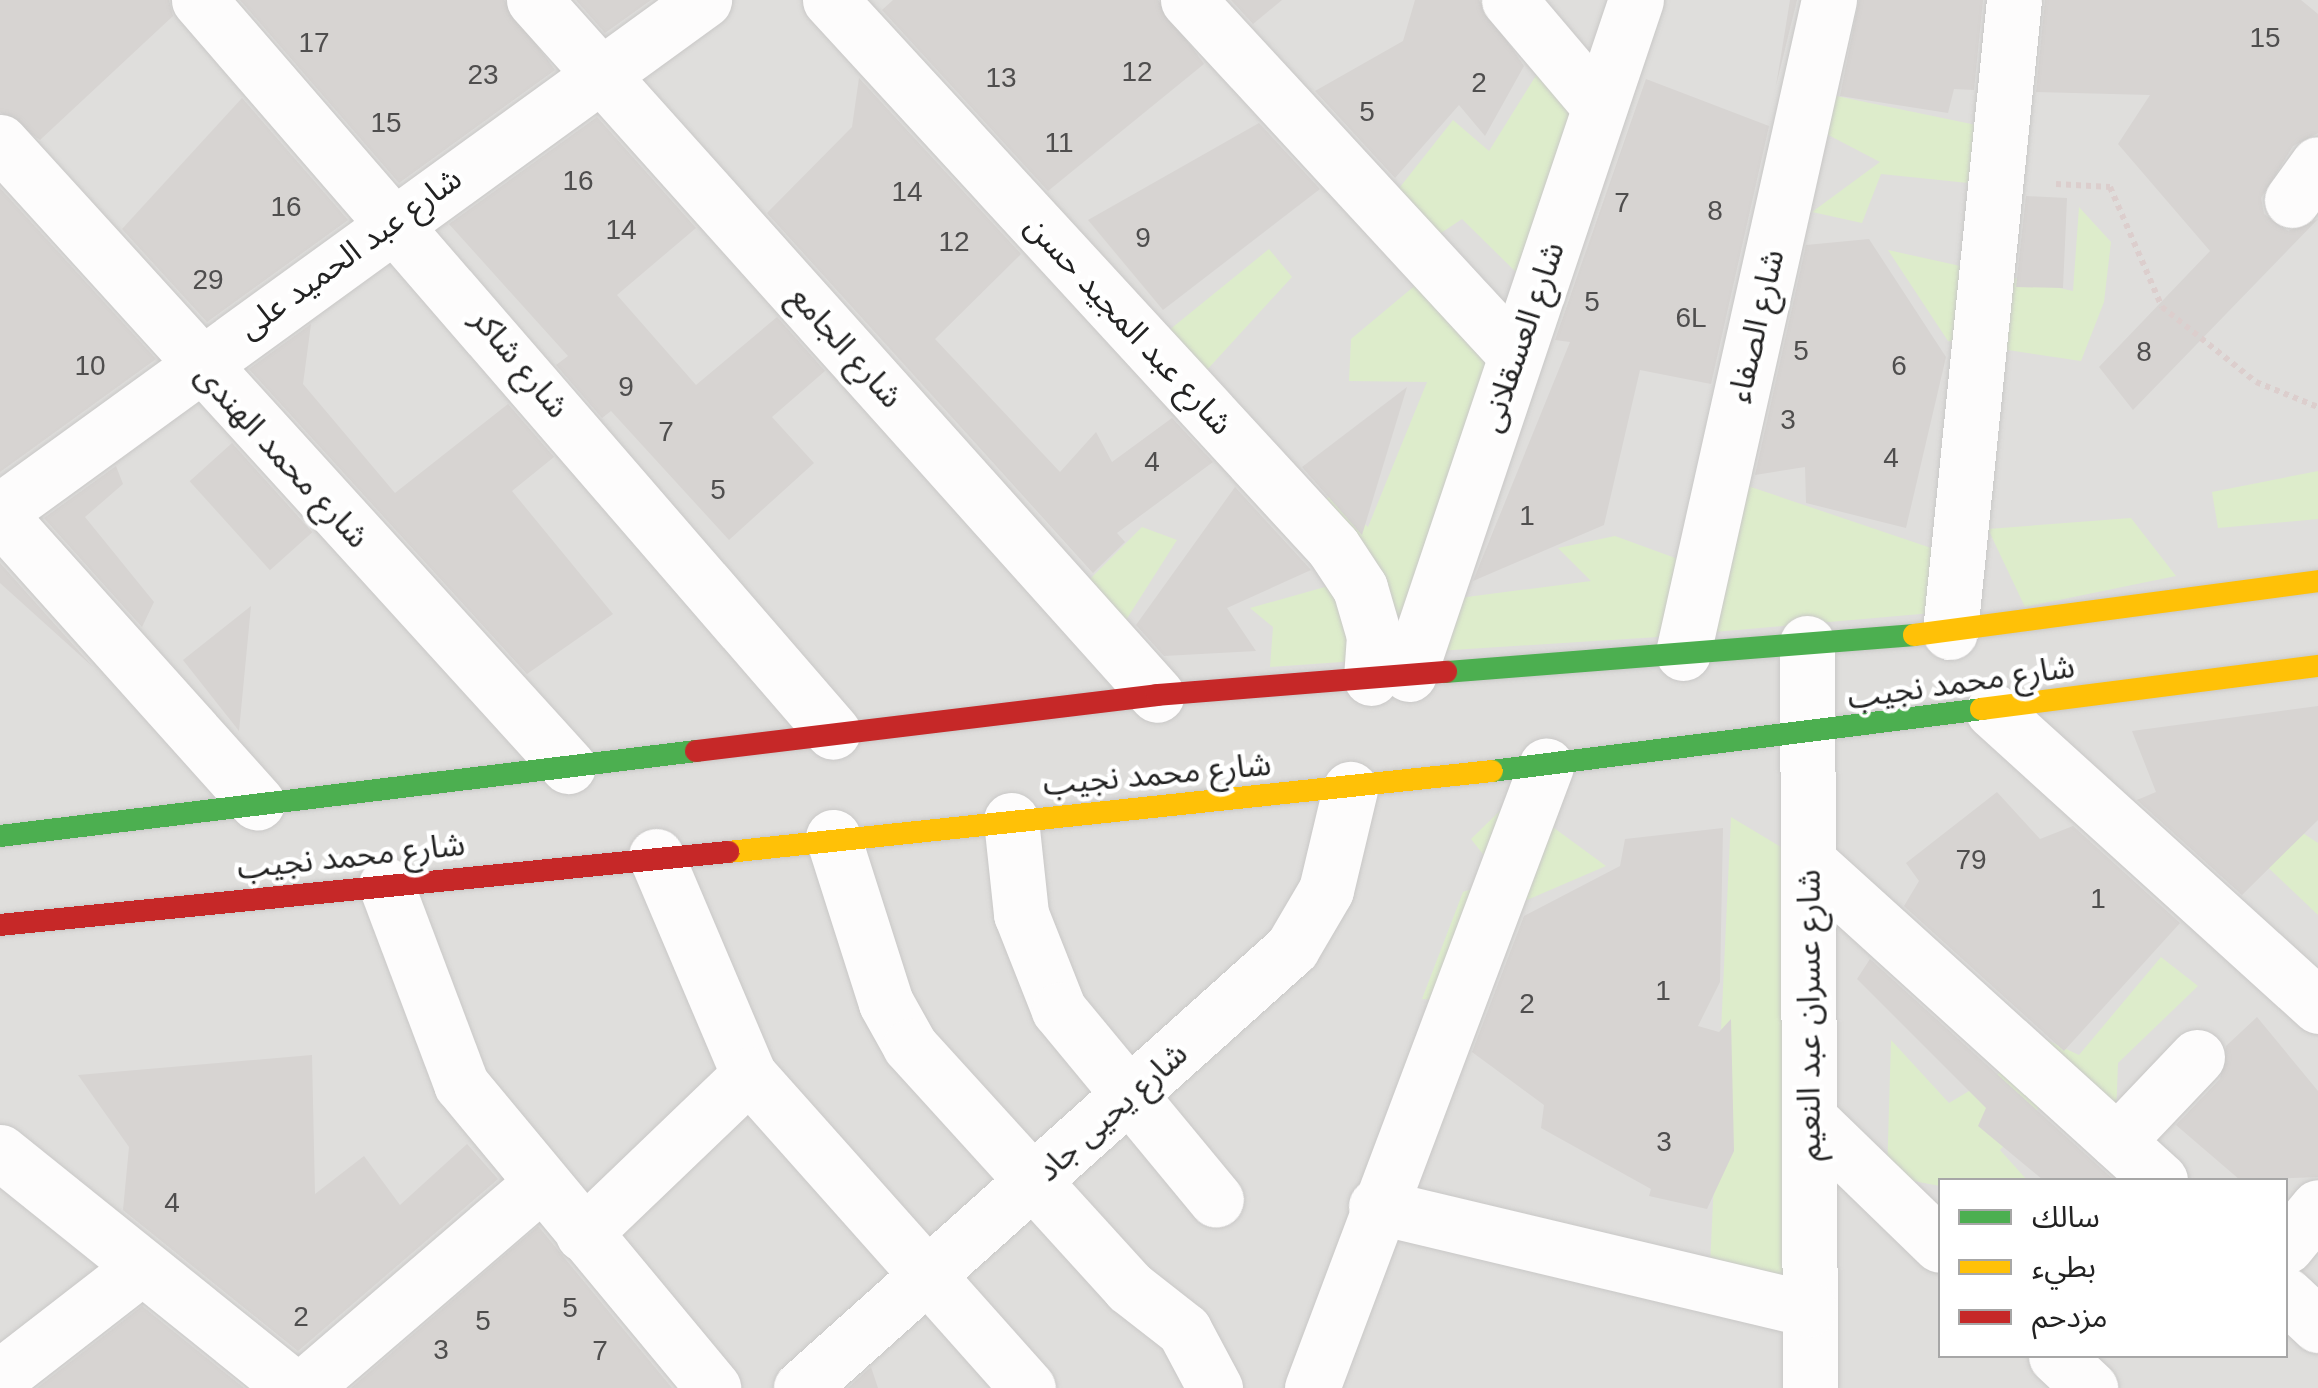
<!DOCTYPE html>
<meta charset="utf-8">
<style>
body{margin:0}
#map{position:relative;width:2318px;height:1388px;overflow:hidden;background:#f0eeeb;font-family:Arial,"Noto Sans Arabic",sans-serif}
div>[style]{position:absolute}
.residential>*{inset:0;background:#dfdedc}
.grass>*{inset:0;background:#ddeccb}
.building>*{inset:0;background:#d7d4d2;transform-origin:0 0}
.path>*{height:6px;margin-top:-3px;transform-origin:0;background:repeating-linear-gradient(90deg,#dccecd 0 5px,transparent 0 10px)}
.roads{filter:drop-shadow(0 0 2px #c9c8c7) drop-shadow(0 0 2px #c9c8c7)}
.street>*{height:55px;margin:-27.5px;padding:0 27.5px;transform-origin:27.5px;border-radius:27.5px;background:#fdfcfc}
.fast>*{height:22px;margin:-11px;padding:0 11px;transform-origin:11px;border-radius:11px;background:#4caf50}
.slow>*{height:22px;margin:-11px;padding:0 11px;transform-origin:11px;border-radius:11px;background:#ffc107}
.jam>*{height:22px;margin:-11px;padding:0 11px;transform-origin:11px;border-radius:11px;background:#c62828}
span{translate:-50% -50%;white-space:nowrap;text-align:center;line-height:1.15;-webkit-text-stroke:9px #fff;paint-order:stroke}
.number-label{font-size:28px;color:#4f4e4e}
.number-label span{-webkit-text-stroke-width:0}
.street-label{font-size:32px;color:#222}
.legend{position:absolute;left:1938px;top:1178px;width:350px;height:180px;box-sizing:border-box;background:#fff;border:2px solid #a7a7a7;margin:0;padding:12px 18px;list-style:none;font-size:30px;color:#222}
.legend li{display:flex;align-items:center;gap:20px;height:50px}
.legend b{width:50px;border:2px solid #a7a7a7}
</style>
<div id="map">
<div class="residential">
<div style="clip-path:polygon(evenodd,0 0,2318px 0,2318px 1388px,0 1388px,0 0,1940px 1180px,2286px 1180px,2286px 1356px,1940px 1356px,1940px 1180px)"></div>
</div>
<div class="grass">
<div style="clip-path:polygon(1540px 69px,1577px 114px,1521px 277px,1462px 219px,1426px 243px,1389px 201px,1453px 120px,1489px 151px)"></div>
<div style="clip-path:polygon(1822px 93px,1981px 126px,1978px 184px,1881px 174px,1862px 223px,1812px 212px,1880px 162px,1815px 128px)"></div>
<div style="clip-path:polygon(2079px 207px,2111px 242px,2104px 302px,2081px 361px,1948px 341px,1888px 250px,2073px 291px)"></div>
<div style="clip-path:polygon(1269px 249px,1292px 277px,1205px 372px,1168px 331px)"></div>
<div style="clip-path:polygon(1424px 278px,1498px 358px,1399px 658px,1270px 667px,1273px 627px,1250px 608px,1346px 581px,1314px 505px,1331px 496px,1368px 527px,1427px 382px,1349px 381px,1351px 339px)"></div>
<div style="clip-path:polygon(2318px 471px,2318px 519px,2218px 528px,2212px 492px)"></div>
<div style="clip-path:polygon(1745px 485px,1940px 551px,1932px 613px,1703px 633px)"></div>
<div style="clip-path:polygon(2131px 518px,2176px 576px,2025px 607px,1988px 529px)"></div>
<div style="clip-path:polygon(1142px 527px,1177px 540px,1126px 620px,1090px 579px)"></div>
<div style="clip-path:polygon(1615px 536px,1689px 563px,1674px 636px,1437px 651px,1459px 598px,1591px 581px,1558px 548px)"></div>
<div style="clip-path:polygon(2236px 789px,2318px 843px,2318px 915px,2233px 834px)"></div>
<div style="clip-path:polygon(1513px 798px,1606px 866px,1522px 902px,1472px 1003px,1422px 999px,1463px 892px,1502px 878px,1471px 839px)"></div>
<div style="clip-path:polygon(1731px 817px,1794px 855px,1795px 1283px,1710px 1266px)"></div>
<div style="clip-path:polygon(2161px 957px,2198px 986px,2118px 1063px,2116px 1119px,2036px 1035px,2079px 1055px)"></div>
<div style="clip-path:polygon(1891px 1040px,1949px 1103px,2011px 1066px,2047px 1099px,2000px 1150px,2027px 1180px,1940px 1186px,1887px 1176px)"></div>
</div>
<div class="building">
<div style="clip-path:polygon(0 0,169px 0,173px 16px,40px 140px,0 112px)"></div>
<div style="clip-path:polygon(240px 0,504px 0,555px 70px,399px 183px)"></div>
<div style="clip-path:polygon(576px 0,651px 0,605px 33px)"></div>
<div style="clip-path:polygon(893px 0,1158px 0,1204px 64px,1048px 191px,882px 10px)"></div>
<div style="clip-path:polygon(1231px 0,1282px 0,1253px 24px)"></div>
<div style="clip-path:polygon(1415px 0,1479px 0,1524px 66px,1485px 136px,1459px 105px,1395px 178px,1315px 91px,1403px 41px)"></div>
<div style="clip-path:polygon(1790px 0,1797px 0,1776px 86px)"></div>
<div style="clip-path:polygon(1859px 0,1983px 0,1974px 90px,1954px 89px,1948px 113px,1840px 96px)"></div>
<div style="clip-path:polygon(2045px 0,2301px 0,2318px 14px,2318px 133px,2293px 146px,2261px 198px,2264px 214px,2288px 231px,2318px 219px,2133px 410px,2099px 367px,2210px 251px,2118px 144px,2150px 95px,2036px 92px)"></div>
<div style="clip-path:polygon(859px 78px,1021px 254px,935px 339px,1060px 472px,1096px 432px,1112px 462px,1172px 418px,1213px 462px,1117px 533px,1125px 542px,1093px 573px,767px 213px,852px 127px)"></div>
<div style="clip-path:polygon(1646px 79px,1769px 126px,1711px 384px,1640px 370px,1604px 525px,1473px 581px,1570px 342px,1555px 340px)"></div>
<div style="clip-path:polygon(242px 98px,348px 220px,207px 322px,122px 229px)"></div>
<div style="clip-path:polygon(597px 117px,696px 228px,617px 295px,696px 385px,777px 317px,825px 371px,772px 417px,814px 463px,729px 540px,611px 411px,602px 418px,556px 365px,568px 356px,449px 224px)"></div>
<div style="clip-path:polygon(1259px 123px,1320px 189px,1163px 310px,1088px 220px)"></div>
<div style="clip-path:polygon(0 188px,156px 359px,0 472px)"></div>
<div style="clip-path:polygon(2026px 196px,2067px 198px,2063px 288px,2016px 287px)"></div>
<div style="clip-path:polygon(1869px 239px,1946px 357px,1906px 528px,1806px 503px,1805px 467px,1755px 475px,1806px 245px)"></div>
<div style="clip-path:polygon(311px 324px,303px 384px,395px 493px,508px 404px,554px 457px,512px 491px,613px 614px,527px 674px,249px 369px)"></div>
<div style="clip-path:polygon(1407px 387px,1362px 535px,1302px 467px)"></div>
<div style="left:232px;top:443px;width:120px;height:57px;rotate:48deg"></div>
<div style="clip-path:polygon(116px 466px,123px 484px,85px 517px,154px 602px,142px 627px,44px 518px)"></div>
<div style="clip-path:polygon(1235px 487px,1311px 570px,1227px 608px,1256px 651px,1164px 656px,1136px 625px)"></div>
<div style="clip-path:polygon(0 563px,93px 667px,0 583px)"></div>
<div style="clip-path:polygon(251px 606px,239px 731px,183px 660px)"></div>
<div style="clip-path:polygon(2318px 706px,2318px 820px,2242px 895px,2137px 800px,2156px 792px,2132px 731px)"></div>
<div style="clip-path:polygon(1997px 792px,2040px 839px,2073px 826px,2180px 923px,2064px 1051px,1904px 906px,1919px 881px,1906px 863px)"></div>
<div style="clip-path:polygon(1723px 828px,1720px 982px,1698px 1026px,1719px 1032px,1731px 1019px,1734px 1151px,1707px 1209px,1649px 1196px,1651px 1189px,1541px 1128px,1544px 1105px,1472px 1052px,1524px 916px,1620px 866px,1625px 839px)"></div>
<div style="clip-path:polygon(1870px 959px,2114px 1180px,2043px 1180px,1978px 1126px,1986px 1108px,1857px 979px)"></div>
<div style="clip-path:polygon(2257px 1017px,2318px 1091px,2318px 1177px,2240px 1180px,2176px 1125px,2220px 1079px,2226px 1046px)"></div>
<div style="clip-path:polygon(312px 1055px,315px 1194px,364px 1156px,400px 1205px,467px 1144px,498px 1179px,298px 1351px,123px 1210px,129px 1147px,78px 1075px)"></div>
<div style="clip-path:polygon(538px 1226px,672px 1388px,351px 1388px)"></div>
<div style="clip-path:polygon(142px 1306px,244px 1388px,37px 1388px)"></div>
<div style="clip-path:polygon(871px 1367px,878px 1388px,848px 1388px)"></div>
</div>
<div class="path">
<div style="left:2056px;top:184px;width:54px;rotate:3.2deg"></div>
<div style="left:2110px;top:187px;width:131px;rotate:66.6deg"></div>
<div style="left:2162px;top:307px;width:120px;rotate:38.6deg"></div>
<div style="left:2256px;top:382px;width:67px;rotate:22deg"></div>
</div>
<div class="roads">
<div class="street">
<div style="left:199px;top:0;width:968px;rotate:49.1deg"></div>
<div style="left:534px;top:0;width:933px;rotate:48.13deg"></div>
<div style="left:830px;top:0;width:743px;rotate:47.4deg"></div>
<div style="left:1333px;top:547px;width:49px;rotate:56.6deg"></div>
<div style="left:1360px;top:588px;width:50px;rotate:73.7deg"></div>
<div style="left:1374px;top:636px;width:42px;rotate:94.1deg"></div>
<div style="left:1188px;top:0;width:483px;rotate:47.3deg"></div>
<div style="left:1509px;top:0;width:139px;rotate:49.7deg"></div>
<div style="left:0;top:142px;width:844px;rotate:47.69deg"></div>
<div style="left:2292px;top:200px;width:44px;rotate:-54.2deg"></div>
<div style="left:0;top:511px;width:870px;rotate:-35.97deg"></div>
<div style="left:0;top:516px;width:385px;rotate:48.1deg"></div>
<div style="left:1950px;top:632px;width:635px;rotate:-84.22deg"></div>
<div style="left:1807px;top:643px;width:745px;rotate:89.77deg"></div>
<div style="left:1683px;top:653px;width:669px;rotate:-77.4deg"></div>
<div style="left:1409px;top:674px;width:711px;rotate:-71.39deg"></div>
<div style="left:1993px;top:711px;width:439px;rotate:42.2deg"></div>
<div style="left:1011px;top:820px;width:95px;rotate:83.9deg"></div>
<div style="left:1021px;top:914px;width:103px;rotate:68.4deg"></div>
<div style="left:1059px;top:1010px;width:246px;rotate:50.4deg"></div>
<div style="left:833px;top:837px;width:174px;rotate:72.3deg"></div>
<div style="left:886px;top:1003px;width:49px;rotate:60.8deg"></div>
<div style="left:910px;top:1046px;width:326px;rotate:47.7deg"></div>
<div style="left:1129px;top:1287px;width:70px;rotate:38deg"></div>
<div style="left:1184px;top:1330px;width:66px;rotate:61.9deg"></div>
<div style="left:656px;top:856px;width:238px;rotate:67deg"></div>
<div style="left:749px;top:1075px;width:419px;rotate:48.3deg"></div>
<div style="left:1809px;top:862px;width:474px;rotate:42.2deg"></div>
<div style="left:386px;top:885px;width:213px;rotate:69.3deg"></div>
<div style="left:461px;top:1084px;width:395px;rotate:50.3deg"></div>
<div style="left:1809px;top:1118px;width:182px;rotate:44.1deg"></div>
<div style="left:2117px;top:1141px;width:116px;rotate:-46.4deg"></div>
<div style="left:0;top:1152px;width:377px;rotate:38.8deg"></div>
<div style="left:1376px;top:1206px;width:445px;rotate:13.4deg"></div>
<div style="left:583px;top:1234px;width:230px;rotate:-43.8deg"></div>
<div style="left:2286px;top:1246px;width:50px;rotate:-50.6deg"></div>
<div style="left:2286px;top:1295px;width:44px;rotate:43.2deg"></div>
<div style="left:2056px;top:1356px;width:47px;rotate:43.3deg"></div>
<div style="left:0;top:1377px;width:176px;rotate:-37.8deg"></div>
<div style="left:303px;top:1388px;width:314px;rotate:-40.7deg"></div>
<div style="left:801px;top:1388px;width:659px;rotate:-41.86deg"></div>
<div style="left:1292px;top:948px;width:67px;rotate:-59.6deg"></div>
<div style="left:1326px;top:890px;width:104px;rotate:-76.6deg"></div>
<div style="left:1312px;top:1388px;width:665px;rotate:-69.38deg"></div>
</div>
<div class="fast">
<div style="left:1446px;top:672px;width:469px;rotate:-4.5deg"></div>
<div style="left:1492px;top:771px;width:493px;rotate:-7.2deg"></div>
<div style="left:0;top:836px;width:701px;rotate:-6.96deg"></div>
</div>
<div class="slow">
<div style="left:1914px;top:635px;width:408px;rotate:-7.6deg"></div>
<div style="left:1981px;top:709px;width:340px;rotate:-7.3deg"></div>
<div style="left:728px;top:852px;width:768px;rotate:-6.05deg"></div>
</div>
<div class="jam">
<div style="left:696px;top:751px;width:464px;rotate:-6.9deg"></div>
<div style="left:1157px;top:695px;width:290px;rotate:-4.6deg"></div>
<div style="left:0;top:925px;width:732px;rotate:-5.73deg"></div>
</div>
</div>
<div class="number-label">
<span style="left:2265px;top:38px">15</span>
<span style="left:314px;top:43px">17</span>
<span style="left:1137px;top:72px">12</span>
<span style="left:483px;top:75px">23</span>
<span style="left:1001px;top:78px">13</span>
<span style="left:1479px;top:83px">2</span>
<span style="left:1367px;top:112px">5</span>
<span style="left:386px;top:123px">15</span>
<span style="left:1059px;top:143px">11</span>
<span style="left:578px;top:181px">16</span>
<span style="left:907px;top:192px">14</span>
<span style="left:1622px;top:203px">7</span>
<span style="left:286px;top:207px">16</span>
<span style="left:1715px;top:211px">8</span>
<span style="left:621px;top:230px">14</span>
<span style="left:1143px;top:238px">9</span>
<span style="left:954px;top:242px">12</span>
<span style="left:208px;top:280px">29</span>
<span style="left:1592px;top:302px">5</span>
<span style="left:1691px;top:318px">6L</span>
<span style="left:1801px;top:351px">5</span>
<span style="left:2144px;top:352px">8</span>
<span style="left:90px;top:366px">10</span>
<span style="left:1899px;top:366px">6</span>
<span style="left:626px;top:387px">9</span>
<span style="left:1788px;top:420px">3</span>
<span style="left:666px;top:432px">7</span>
<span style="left:1891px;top:458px">4</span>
<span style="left:1152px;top:462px">4</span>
<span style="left:718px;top:490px">5</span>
<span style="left:1527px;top:516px">1</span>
<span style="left:1971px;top:860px">79</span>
<span style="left:2098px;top:899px">1</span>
<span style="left:1663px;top:991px">1</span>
<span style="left:1527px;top:1004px">2</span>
<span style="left:1664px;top:1142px">3</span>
<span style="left:172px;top:1203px">4</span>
<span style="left:570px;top:1308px">5</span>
<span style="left:301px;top:1317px">2</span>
<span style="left:483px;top:1321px">5</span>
<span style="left:441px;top:1350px">3</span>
<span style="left:600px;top:1351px">7</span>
</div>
<div class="street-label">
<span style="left:350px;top:253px;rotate:-36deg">شارع عبد الحميد على</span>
<span style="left:1129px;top:325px;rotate:47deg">شارع عبد المجيد حسن</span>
<span style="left:1756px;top:326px;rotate:-77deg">شارع الصفاء</span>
<span style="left:1522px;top:337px;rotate:-71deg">شارع العسقلانى</span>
<span style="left:846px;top:347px;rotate:48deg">شارع الجامع</span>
<span style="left:520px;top:363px;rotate:50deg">شارع شاكر</span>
<span style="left:282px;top:456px;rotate:47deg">شارع محمد الهندى</span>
<span style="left:1961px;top:682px;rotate:-8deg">شارع محمد نجيب</span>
<span style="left:1157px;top:774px;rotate:-5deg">شارع محمد نجيب</span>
<span style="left:351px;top:856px;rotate:-6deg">شارع محمد نجيب</span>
<span style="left:1809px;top:1015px;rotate:-90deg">شارع عسران عبد النعيم</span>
<span style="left:1112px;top:1112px;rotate:-42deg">شارع يحيى جاد</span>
</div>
<ul class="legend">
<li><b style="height:12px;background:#4caf50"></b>سالك</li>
<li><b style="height:12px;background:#ffc107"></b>بطيء</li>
<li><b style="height:12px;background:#c62828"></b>مزدحم</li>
</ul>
</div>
